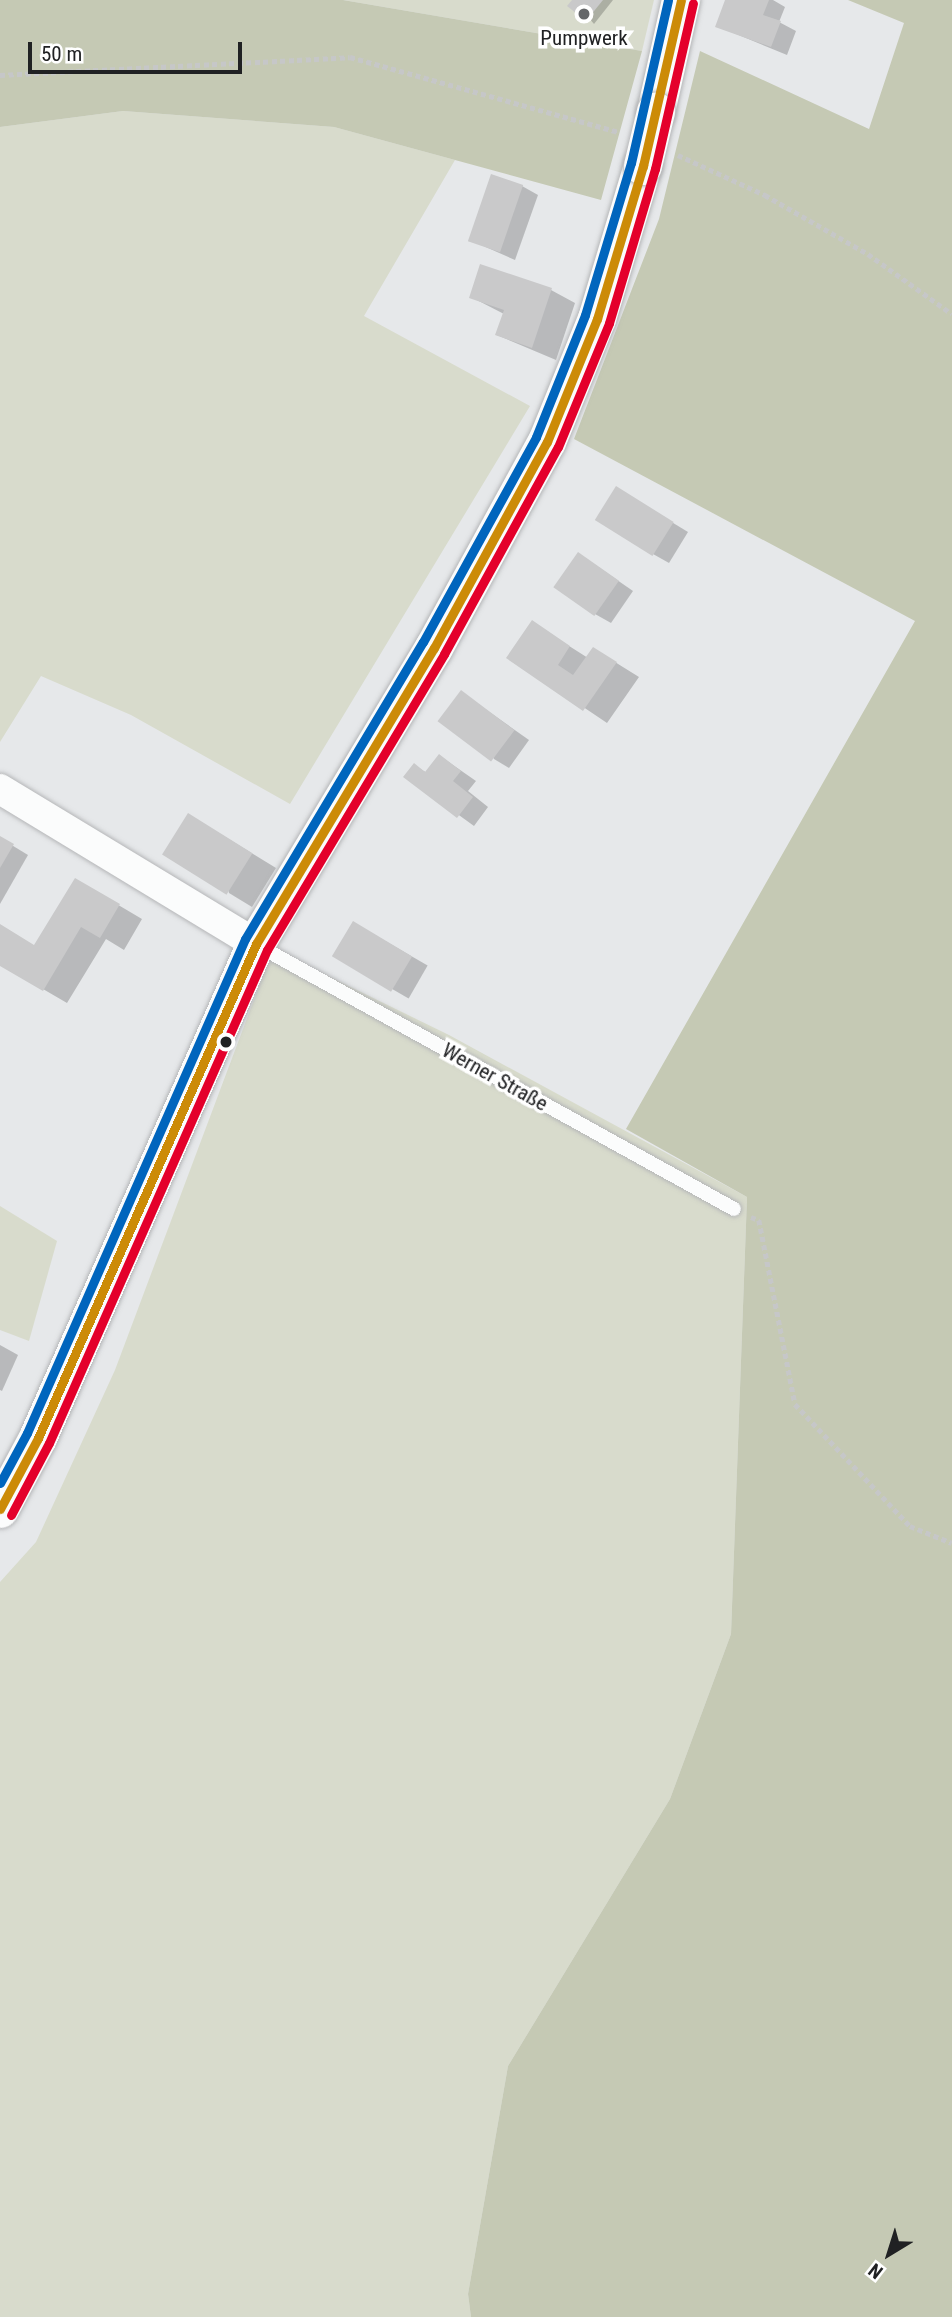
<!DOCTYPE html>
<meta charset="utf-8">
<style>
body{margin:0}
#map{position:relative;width:952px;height:2317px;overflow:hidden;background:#e6e8ea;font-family:"Roboto Condensed",sans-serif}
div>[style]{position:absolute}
.green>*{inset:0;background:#d8dbcc}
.forest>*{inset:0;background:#c5c9b4}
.shadow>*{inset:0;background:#0003;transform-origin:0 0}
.building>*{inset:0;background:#c9c9ca;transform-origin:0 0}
.path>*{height:4.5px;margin-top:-2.25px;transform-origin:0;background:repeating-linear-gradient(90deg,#c6c7c8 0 5px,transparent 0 8.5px)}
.roads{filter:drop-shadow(0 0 2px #b5b6b8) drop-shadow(0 0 2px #b5b6b8)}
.service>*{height:14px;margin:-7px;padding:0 7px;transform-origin:7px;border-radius:7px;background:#fbfcfc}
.minor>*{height:30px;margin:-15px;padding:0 15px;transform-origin:15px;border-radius:15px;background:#fbfcfc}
.primary>*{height:38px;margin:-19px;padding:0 19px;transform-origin:19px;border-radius:19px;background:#fbfcfc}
.bridges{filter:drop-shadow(0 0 2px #b5b6b8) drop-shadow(0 0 2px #b5b6b8)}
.primary-bridge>*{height:38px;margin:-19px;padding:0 19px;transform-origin:19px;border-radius:19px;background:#fbfcfc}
.bus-1>*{height:9px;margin:-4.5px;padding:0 4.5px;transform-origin:4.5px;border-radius:4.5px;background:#cc8b07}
.bus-2>*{height:9px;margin:-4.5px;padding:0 4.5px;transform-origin:4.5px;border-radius:4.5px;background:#e4002b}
.bus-3>*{height:9px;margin:-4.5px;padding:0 4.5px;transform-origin:4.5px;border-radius:4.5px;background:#0065bd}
.dots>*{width:19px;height:19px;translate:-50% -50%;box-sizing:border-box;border:4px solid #fff;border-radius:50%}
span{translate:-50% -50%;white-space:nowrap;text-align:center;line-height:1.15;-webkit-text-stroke:7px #fff;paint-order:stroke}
.poi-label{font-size:21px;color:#202123}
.street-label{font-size:21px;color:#202123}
.north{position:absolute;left:854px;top:2219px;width:70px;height:70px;-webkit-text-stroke:5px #fff;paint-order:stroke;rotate:218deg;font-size:19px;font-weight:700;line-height:28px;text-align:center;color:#202123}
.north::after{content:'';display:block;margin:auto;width:24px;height:32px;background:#202123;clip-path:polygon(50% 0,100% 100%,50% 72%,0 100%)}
.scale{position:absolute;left:28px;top:42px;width:214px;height:32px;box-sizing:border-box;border:4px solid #202123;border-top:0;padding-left:9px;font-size:21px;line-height:24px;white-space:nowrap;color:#202123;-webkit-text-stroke:5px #fff;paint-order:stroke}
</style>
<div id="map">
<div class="green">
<div style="clip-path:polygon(343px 0,654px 0,642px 51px)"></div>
<div style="clip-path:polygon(123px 111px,334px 127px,455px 160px,364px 316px,530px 406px,290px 804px,131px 715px,41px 676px,0 742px,0 127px)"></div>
<div style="clip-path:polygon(273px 949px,449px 1035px,747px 1197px,731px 1634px,670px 1799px,508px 2066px,468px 2294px,471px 2317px,0 2317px,0 1582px,36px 1542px,115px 1370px)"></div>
<div style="clip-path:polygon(0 1206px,57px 1241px,29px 1341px,0 1330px)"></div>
</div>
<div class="forest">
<div style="clip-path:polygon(0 0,343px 0,642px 51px,601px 200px,334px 127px,123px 111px,0 127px)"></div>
<div style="clip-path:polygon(848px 0,952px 0,952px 2317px,471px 2317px,468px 2294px,508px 2066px,670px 1799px,731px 1634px,747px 1197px,626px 1129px,915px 621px,574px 439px,659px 219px,700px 51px,869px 129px,904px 23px)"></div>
</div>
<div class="shadow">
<div style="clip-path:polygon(574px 0,613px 0,594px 24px)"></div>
<div style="clip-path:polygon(726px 0,773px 0,785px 7px,779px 22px,796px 31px,787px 55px,717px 26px)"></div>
<div style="clip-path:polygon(522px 186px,538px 195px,515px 260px,470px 240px)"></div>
<div style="clip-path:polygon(551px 290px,575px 303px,556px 360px,497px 335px,504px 314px,471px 297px)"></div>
<div style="clip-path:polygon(632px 498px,688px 532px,669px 563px,653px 554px)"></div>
<div style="clip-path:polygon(594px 564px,633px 591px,611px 623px,595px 614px)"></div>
<div style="clip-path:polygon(533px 623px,588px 658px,594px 649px,639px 677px,607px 723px,509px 657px)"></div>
<div style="clip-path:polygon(461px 692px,529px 740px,509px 768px,494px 759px)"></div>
<div style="clip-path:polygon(440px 756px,476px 781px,468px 791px,488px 807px,474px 826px,405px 776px,414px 765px,427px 773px)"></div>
<div style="clip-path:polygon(212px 829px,276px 868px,252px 907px,229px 893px)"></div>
<div style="clip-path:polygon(0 838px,28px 855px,0 904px)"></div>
<div style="clip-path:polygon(76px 880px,142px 919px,124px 950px,106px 939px,67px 1003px,0 964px,0 926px,35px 947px)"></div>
<div style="left:354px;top:923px;width:85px;height:38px;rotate:30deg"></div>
<div style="clip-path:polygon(0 1345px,18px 1355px,2px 1391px,0 1390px)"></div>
</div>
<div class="building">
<div style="clip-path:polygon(572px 0,603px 0,586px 21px,567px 6px)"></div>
<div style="clip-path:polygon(725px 0,769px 0,763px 15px,781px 21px,771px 47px,715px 27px)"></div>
<div style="left:491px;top:174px;width:34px;height:71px;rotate:19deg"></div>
<div style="clip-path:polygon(480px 264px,552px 288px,532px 348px,495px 335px,504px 310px,469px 298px)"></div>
<div style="left:616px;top:486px;width:68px;height:40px;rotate:32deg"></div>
<div style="left:578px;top:552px;width:50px;height:43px;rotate:35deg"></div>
<div style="clip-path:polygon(532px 620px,570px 646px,558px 665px,573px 675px,593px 647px,617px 662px,583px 711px,506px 658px)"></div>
<div style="left:461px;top:690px;width:67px;height:39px;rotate:37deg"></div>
<div style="clip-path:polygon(439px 754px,461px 771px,453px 781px,473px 797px,457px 818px,403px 777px,414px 763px,425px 772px)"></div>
<div style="left:188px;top:813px;width:76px;height:49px;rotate:32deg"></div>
<div style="clip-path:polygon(0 836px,14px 844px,0 868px)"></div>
<div style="clip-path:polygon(75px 878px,120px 904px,100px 938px,81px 927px,43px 991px,0 966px,0 924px,34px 945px)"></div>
<div style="left:353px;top:921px;width:69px;height:41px;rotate:31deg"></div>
</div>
<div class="path">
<div style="left:0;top:75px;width:350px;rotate:-2.9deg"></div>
<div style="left:350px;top:57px;width:278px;rotate:15.6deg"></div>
<div style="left:678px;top:155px;width:96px;rotate:24.7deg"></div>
<div style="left:765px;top:195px;width:119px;rotate:29.8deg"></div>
<div style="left:868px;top:254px;width:103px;rotate:35.5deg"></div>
<div style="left:751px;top:1217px;width:9px;rotate:21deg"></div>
<div style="left:759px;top:1220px;width:187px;rotate:78.9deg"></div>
<div style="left:795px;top:1404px;width:168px;rotate:46.7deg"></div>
<div style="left:910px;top:1526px;width:45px;rotate:22deg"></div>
</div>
<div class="roads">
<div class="service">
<div style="left:257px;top:945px;width:545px;rotate:28.96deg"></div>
</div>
<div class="minor">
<div style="left:0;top:789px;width:299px;rotate:31.2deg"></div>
</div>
<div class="primary">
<div style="left:656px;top:112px;width:115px;rotate:-77.4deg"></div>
<div style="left:0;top:1509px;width:81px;rotate:-61.8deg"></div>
<div style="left:38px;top:1438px;width:540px;rotate:-66.19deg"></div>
<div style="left:256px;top:944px;width:345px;rotate:-59deg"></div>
<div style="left:434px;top:648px;width:235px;rotate:-61.3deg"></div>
<div style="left:547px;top:442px;width:133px;rotate:-67.9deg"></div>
<div style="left:597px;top:319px;width:160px;rotate:-73.3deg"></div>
</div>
</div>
<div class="bridges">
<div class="primary-bridge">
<div style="left:643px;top:166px;width:56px;rotate:-76.5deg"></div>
</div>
</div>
<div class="bus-1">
<div style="left:0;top:1509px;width:81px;rotate:-61.8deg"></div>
<div style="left:38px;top:1438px;width:540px;rotate:-66.19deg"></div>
<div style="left:256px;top:944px;width:345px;rotate:-59deg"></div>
<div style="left:434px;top:648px;width:235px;rotate:-61.3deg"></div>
<div style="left:547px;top:442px;width:133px;rotate:-67.9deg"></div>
<div style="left:597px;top:319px;width:160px;rotate:-73.3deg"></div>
<div style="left:643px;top:166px;width:170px;rotate:-77.1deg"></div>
</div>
<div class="bus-2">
<div style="left:11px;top:1515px;width:81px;rotate:-62.2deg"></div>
<div style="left:49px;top:1443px;width:539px;rotate:-66.15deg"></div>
<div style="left:267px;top:950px;width:345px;rotate:-59.1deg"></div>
<div style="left:444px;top:654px;width:236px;rotate:-61.2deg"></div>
<div style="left:558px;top:447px;width:134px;rotate:-67.6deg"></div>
<div style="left:609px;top:323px;width:161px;rotate:-73.4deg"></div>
<div style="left:655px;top:169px;width:170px;rotate:-77.1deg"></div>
</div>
<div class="bus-3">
<div style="left:0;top:1483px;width:57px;rotate:-61.6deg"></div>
<div style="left:27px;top:1433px;width:540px;rotate:-66.19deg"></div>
<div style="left:245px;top:939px;width:346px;rotate:-59.1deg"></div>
<div style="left:423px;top:642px;width:234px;rotate:-61.1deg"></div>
<div style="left:536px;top:437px;width:131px;rotate:-68.1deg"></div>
<div style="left:585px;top:315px;width:159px;rotate:-73.2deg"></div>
<div style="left:631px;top:163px;width:167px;rotate:-77.2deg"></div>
</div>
<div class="dots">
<div style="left:584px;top:14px;background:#656769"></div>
<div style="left:226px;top:1042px;background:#202123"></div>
</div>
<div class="poi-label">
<span style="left:584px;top:38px">Pumpwerk</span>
</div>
<div class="street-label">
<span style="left:495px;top:1077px;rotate:29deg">Werner Straße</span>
</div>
<div class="north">N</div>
<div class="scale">50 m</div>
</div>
